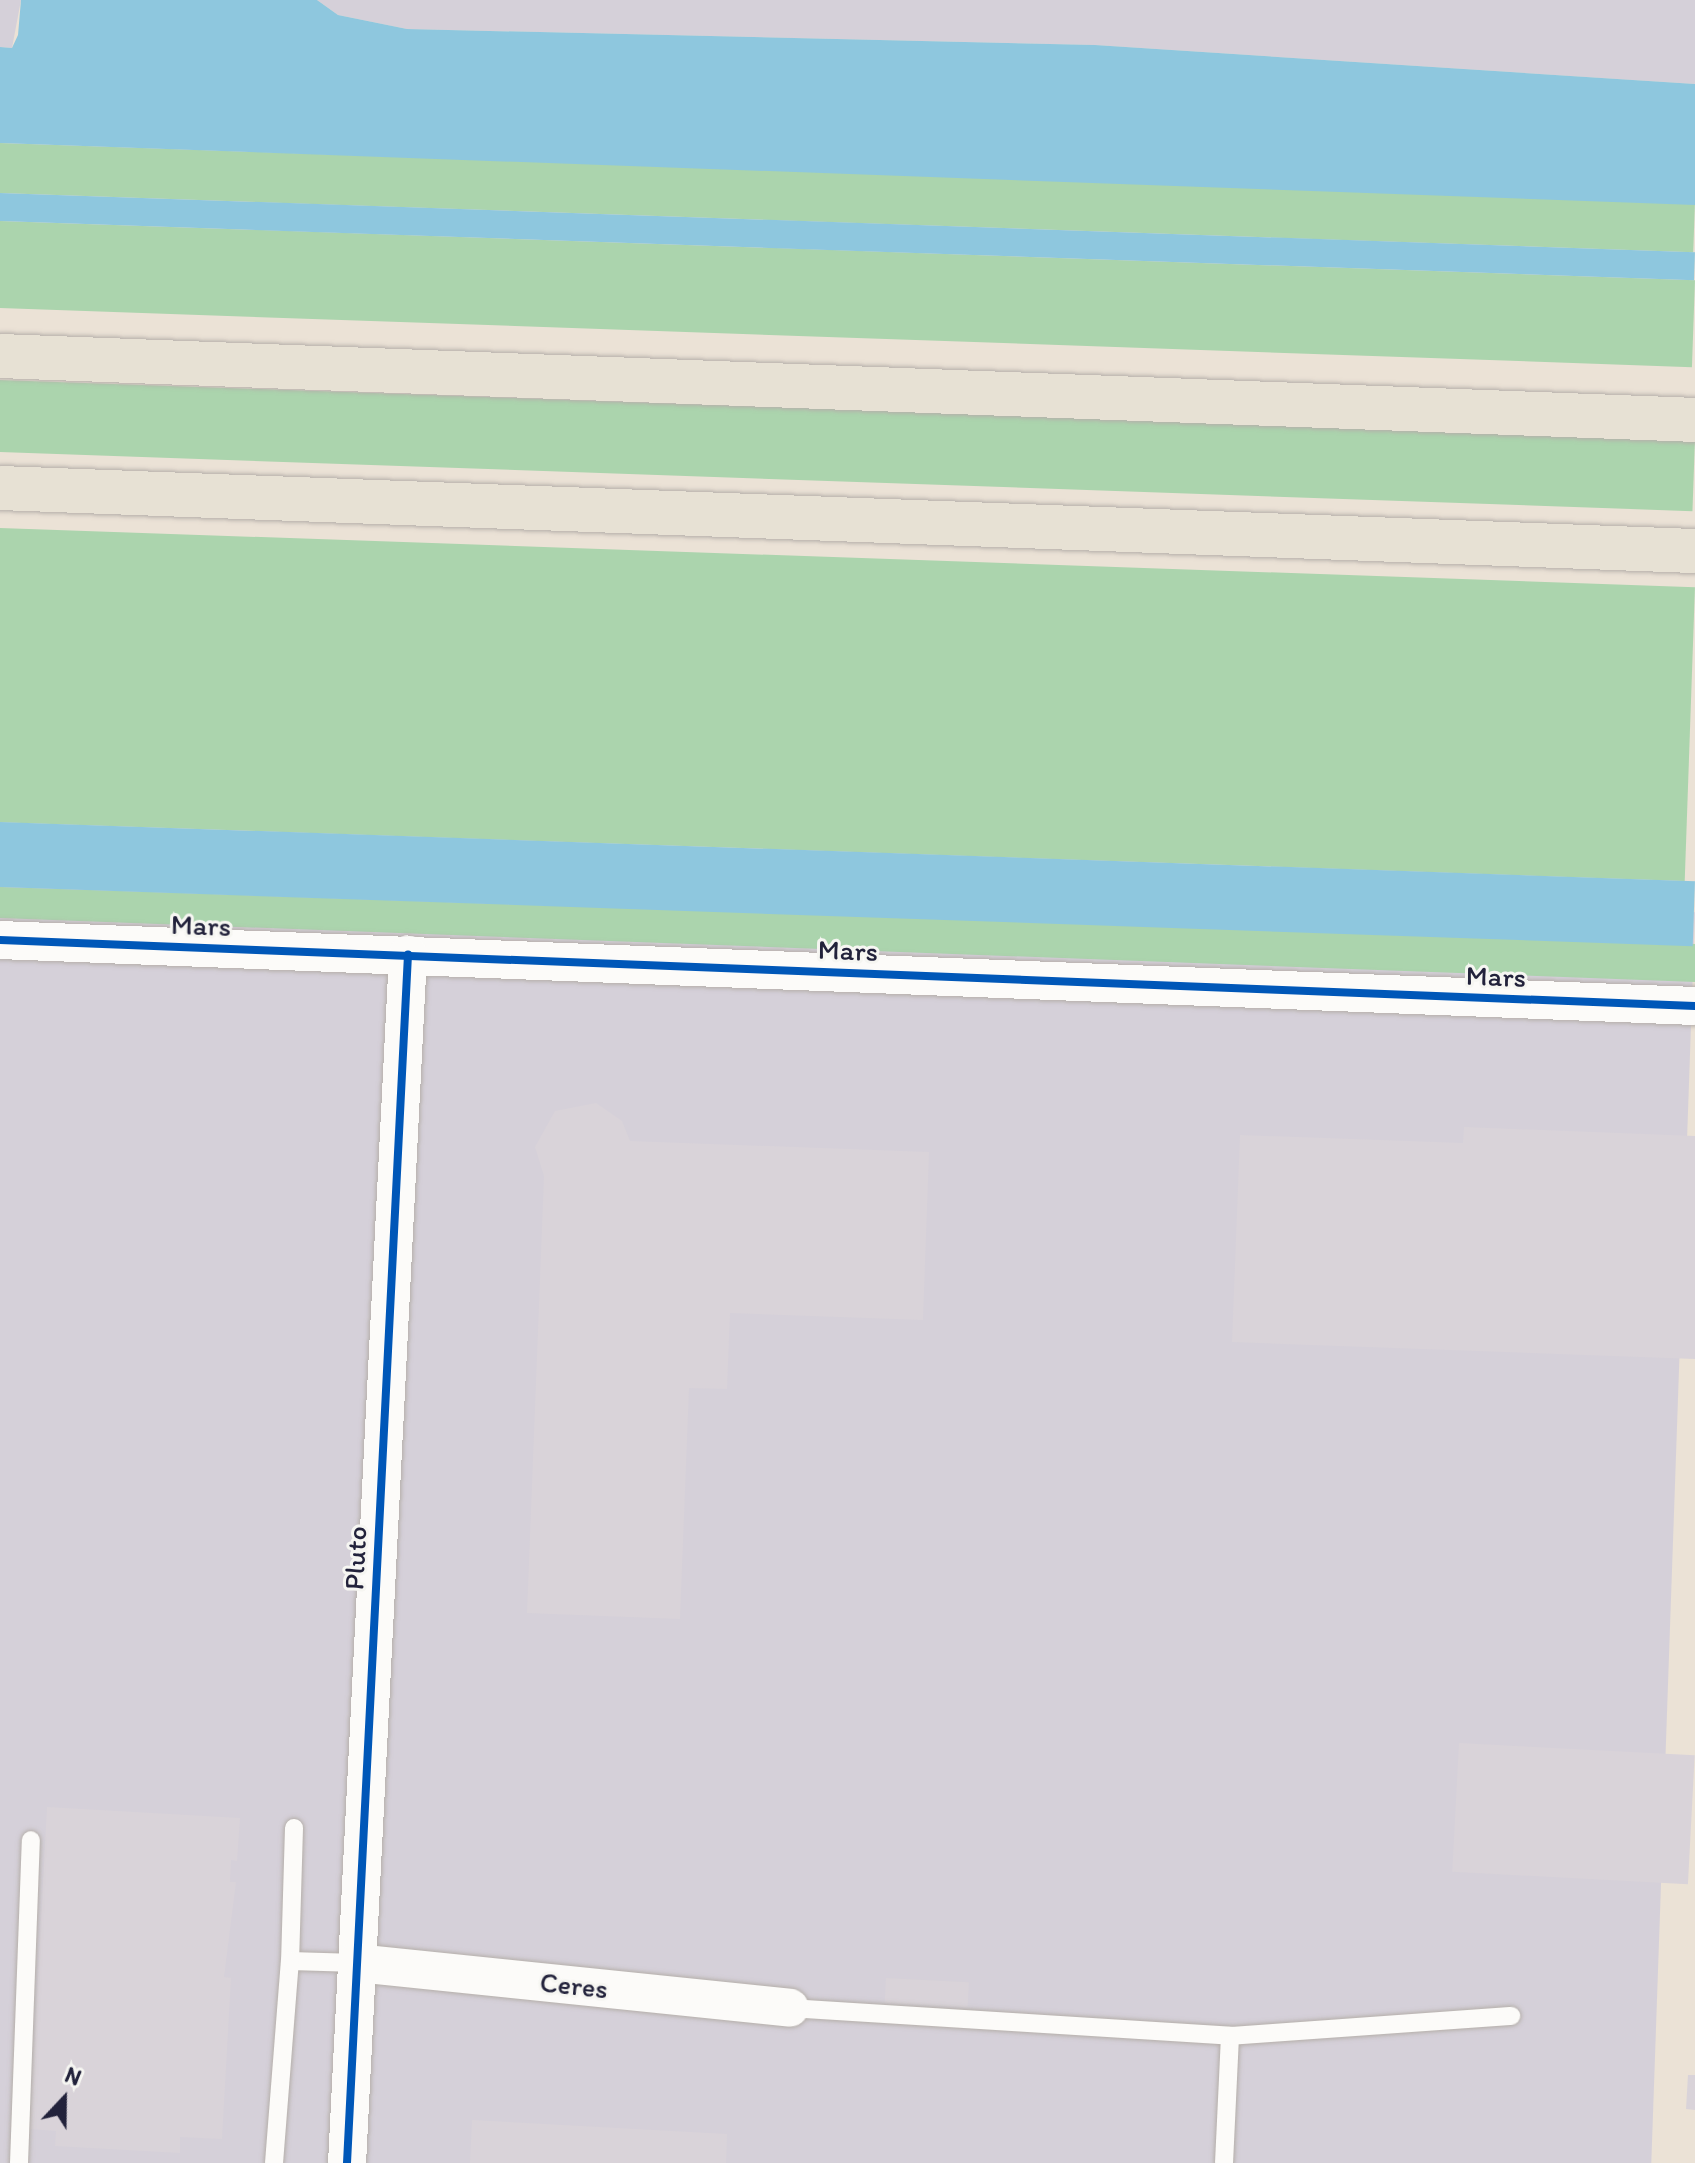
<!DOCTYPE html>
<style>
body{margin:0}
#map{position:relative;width:1695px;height:2163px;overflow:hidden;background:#ebe2d6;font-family:Itim,sans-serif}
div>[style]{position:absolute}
.industrial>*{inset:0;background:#d5d0d9;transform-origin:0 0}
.green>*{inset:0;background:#abd4ad;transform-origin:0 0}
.water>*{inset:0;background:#8ec7de;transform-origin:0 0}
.building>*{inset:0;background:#d9d3d9;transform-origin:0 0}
.roads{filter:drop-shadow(0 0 2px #b5afaa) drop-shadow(0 0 2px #b5afaa)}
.lane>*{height:18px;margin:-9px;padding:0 9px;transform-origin:9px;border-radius:9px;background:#fcfbf9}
.street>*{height:38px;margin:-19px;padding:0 19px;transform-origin:19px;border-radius:19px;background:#fcfbf9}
.highway>*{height:44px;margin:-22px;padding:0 22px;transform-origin:22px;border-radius:22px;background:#e7e1d4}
.cycleway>*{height:8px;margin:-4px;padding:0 4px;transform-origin:4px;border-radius:4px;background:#0057b8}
span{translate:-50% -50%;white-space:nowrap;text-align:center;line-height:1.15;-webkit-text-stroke:6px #f6f6f2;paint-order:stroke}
.street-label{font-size:28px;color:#22223b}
.north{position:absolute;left:24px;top:2059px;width:80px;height:80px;-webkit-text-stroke:6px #f6f6f2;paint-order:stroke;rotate:22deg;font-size:22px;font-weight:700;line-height:32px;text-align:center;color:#22223b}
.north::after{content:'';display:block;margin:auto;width:28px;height:36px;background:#22223b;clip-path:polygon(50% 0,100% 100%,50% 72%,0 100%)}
</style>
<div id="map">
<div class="industrial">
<div style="clip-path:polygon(0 0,21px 0,12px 48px,0 47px)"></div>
<div style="clip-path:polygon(317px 0,1695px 0,1695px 84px,1095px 45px,407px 29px,338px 15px)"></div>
<div style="left:0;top:853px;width:1696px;height:1310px;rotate:2deg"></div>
</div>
<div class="green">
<div style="left:0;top:143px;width:1696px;height:50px;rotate:2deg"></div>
<div style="left:0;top:221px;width:1696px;height:87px;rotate:2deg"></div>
<div style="left:0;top:380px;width:1696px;height:72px;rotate:2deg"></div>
<div style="left:0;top:528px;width:1696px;height:294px;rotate:2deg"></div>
<div style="clip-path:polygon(0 887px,1695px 944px,1695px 982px,0 918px)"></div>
</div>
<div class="water">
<div style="clip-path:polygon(21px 0,317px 0,338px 15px,407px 29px,1095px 45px,1695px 84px,1695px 205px,0 143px,0 47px,12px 48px,18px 35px)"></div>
<div style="left:0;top:193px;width:1696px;height:28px;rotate:2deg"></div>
<div style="left:0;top:822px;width:1696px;height:65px;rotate:2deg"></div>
</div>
<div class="building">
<div style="clip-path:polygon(596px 1103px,622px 1121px,630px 1141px,929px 1152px,923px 1320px,730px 1313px,727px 1389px,689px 1388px,680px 1619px,527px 1613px,544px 1176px,535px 1147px,555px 1111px)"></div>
<div style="clip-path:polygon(1464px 1127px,1695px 1136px,1695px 1359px,1232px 1342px,1240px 1135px,1463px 1143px)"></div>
<div style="left:1459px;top:1743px;width:236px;height:129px;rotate:3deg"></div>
<div style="clip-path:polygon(47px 1807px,240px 1818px,237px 1861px,231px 1860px,230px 1882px,236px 1882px,224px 1977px,231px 1978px,222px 2139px,180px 2137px,180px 2153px,55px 2146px,56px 2131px,30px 2129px)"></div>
<div style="left:886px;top:1978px;width:83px;height:25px;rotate:3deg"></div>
<div style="clip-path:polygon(1688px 2075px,1695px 2075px,1695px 2110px,1686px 2109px)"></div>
<div style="clip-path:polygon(472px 2120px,727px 2134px,726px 2163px,470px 2163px)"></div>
</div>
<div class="roads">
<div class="lane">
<div style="left:294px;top:1828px;width:133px;rotate:91.7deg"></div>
<div style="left:290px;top:1961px;width:67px;rotate:1.7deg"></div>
<div style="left:790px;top:2008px;width:441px;rotate:3.6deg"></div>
<div style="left:1230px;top:2036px;width:127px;rotate:92.7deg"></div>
<div style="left:1230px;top:2036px;width:282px;rotate:-4.1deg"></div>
<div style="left:19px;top:2163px;width:323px;rotate:-87.9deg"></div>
<div style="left:274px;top:2163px;width:203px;rotate:-85.5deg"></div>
</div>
<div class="street">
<div style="left:0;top:940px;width:1696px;rotate:2.23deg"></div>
<div style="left:357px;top:1963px;width:435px;rotate:5.9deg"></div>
<div style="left:347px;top:2163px;width:1210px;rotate:-87.11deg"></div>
</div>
<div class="highway">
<div style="left:0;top:356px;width:1696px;rotate:2.16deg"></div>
<div style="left:0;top:488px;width:1696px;rotate:2.13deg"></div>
</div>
</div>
<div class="cycleway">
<div style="left:0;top:940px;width:1696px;rotate:2.23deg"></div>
<div style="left:347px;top:2163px;width:1210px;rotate:-87.11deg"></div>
</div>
<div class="street-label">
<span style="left:201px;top:925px;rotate:2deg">Mars</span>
<span style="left:848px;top:950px;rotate:2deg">Mars</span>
<span style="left:1496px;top:976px;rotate:2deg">Mars</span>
<span style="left:355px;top:1558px;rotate:-87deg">Pluto</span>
<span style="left:574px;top:1985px;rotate:6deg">Ceres</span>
</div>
<div class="north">N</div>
</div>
